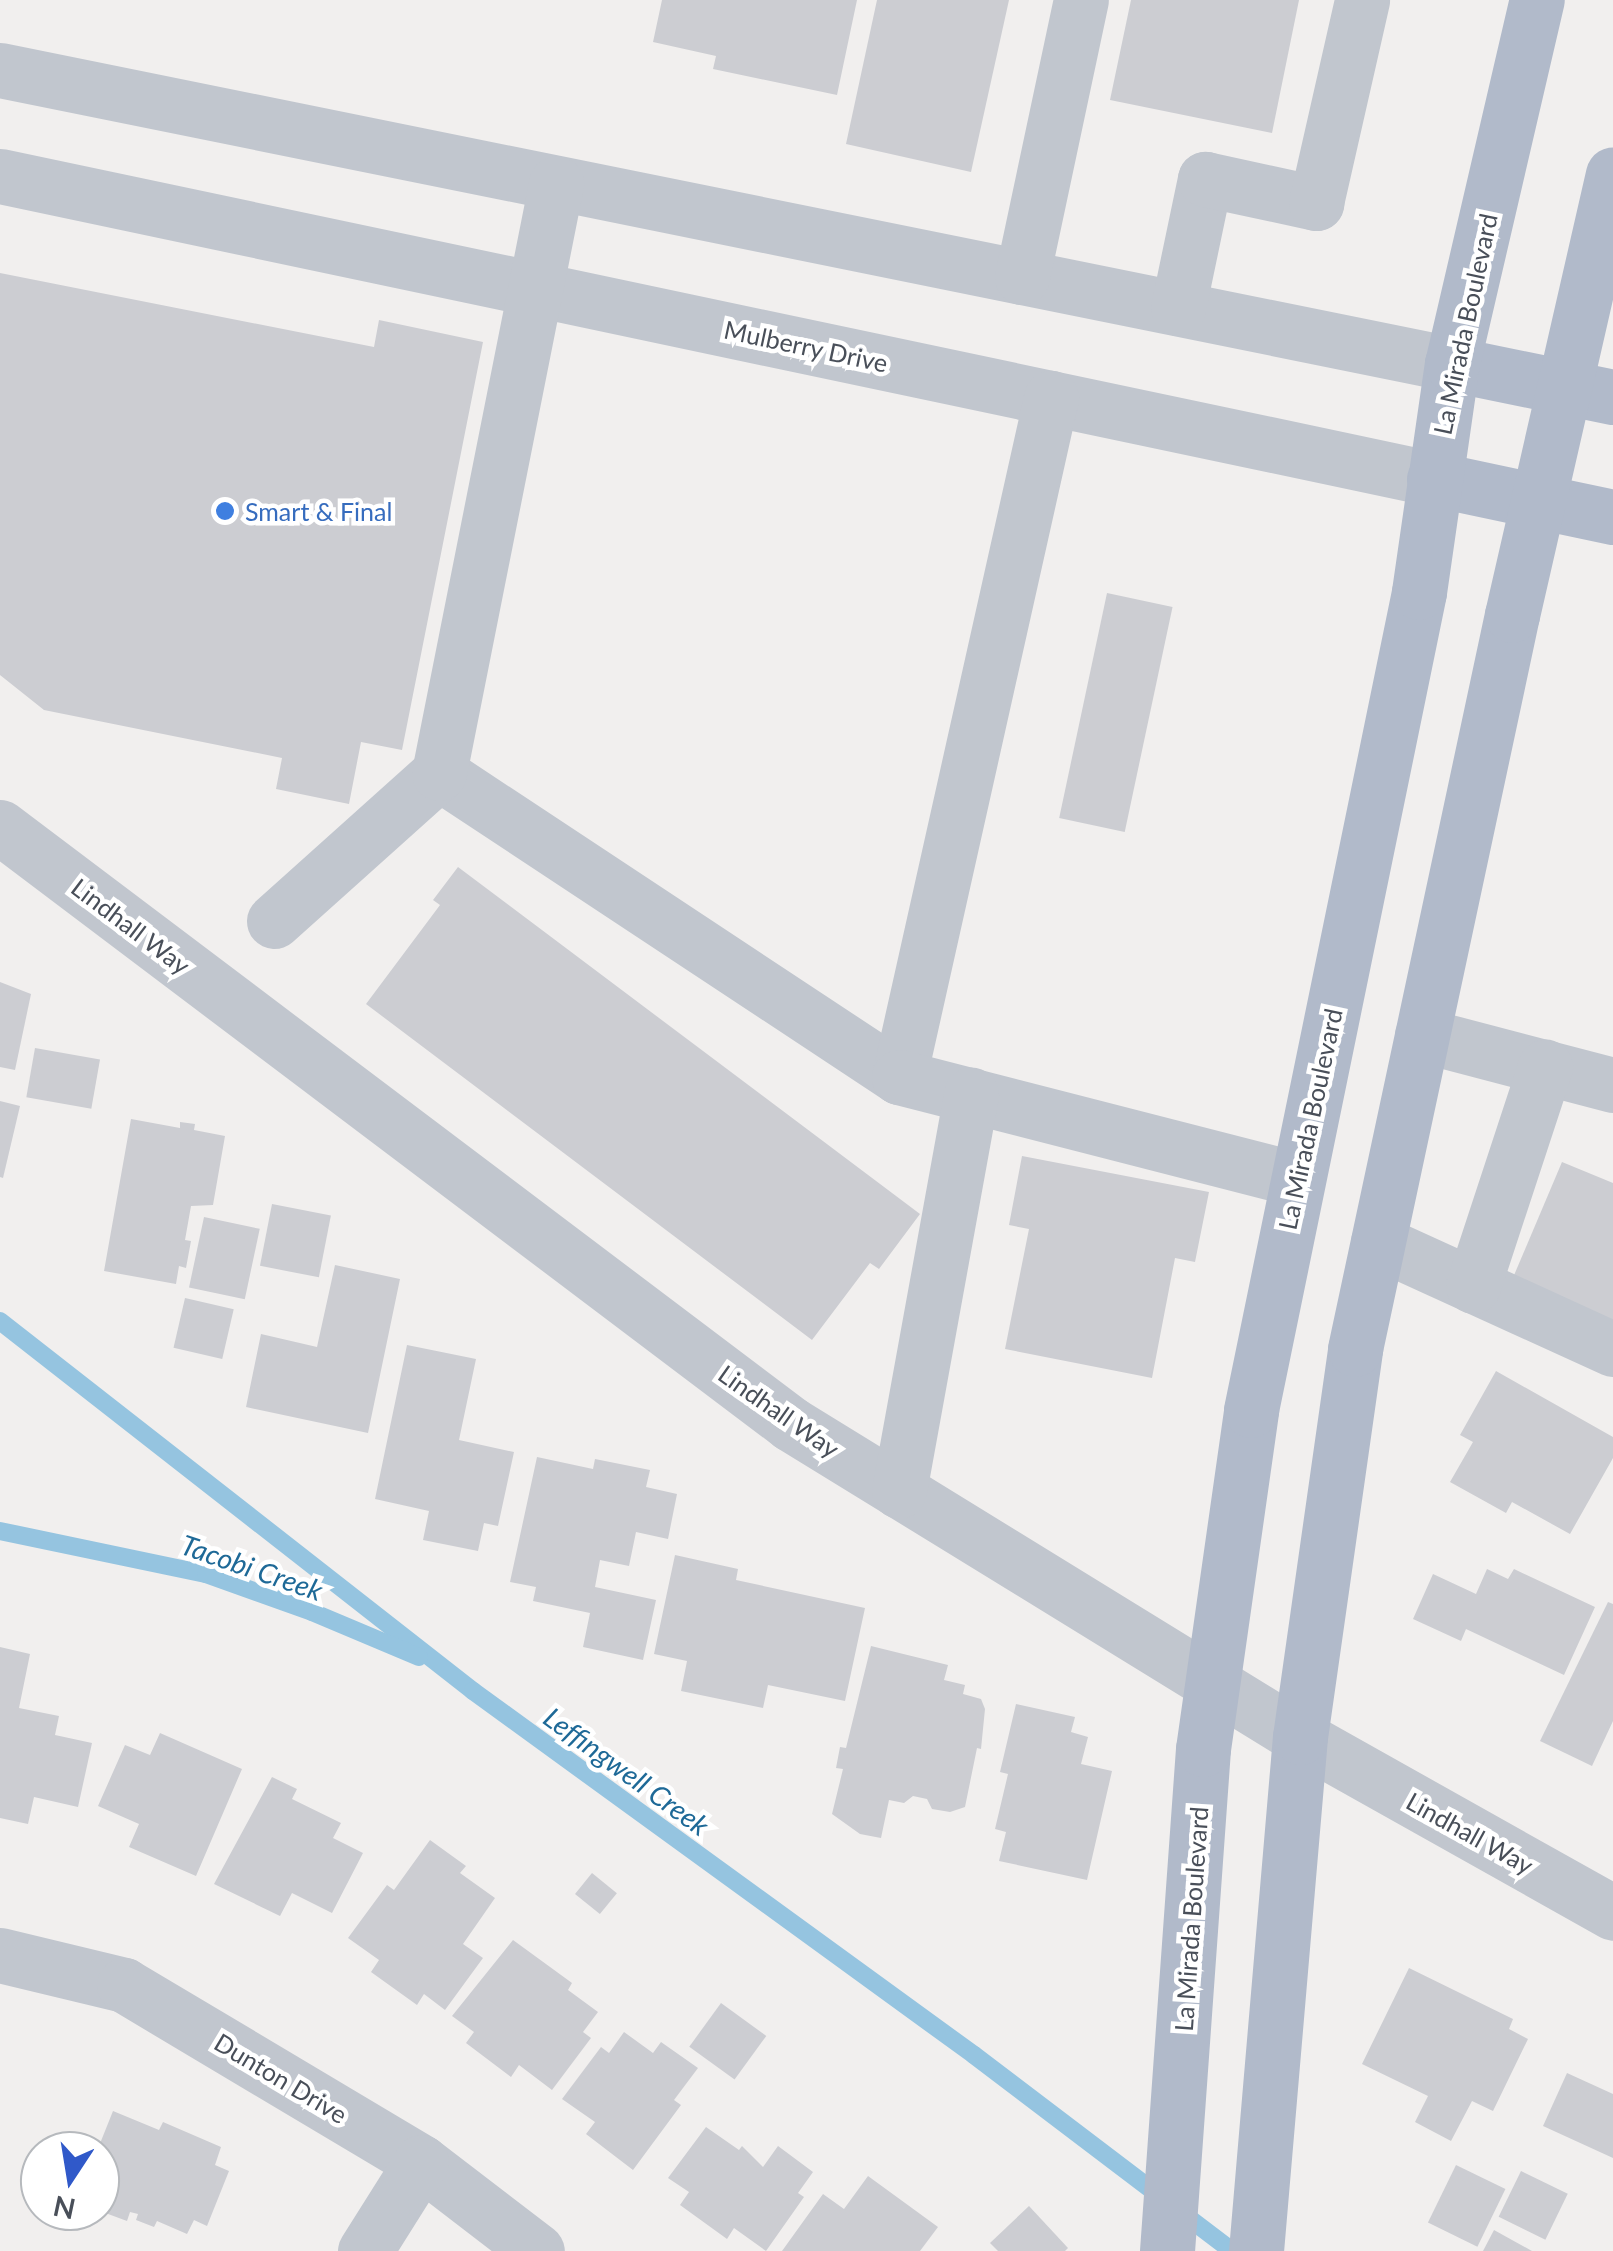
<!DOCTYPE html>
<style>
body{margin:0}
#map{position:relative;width:1613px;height:2251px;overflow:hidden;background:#f1efee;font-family:Lato,sans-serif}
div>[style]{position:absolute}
.stream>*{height:18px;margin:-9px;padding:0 9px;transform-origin:9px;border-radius:9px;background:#95c4e0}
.building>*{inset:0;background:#cccdd2;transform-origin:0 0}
.minor>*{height:55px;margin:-27.5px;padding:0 27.5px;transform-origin:27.5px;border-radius:27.5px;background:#c1c6ce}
.major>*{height:55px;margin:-27.5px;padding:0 27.5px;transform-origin:27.5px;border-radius:27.5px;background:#b1baca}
.dots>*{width:28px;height:28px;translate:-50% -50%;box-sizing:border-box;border:5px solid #fff;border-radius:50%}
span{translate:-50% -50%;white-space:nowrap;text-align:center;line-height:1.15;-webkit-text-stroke:9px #fff;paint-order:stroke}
.street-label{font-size:25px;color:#494f59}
.shop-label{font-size:25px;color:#366cbe}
.left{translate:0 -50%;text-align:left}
.water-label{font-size:28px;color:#1e6997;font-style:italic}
.north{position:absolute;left:20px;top:2131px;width:100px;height:100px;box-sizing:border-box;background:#fff;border:2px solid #b6b9bd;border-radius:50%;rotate:192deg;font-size:28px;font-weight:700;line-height:40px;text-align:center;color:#494f59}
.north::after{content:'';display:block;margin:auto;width:35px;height:45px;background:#3059c9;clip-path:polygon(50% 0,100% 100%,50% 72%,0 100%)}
</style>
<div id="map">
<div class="stream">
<div style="left:0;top:1321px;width:601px;rotate:38.03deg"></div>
<div style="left:473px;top:1691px;width:619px;rotate:36deg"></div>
<div style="left:974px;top:2055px;width:324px;rotate:37.2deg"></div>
<div style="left:0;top:1531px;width:210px;rotate:11.8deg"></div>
<div style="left:206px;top:1574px;width:113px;rotate:19.7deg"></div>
<div style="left:312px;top:1612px;width:116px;rotate:22.8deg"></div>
</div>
<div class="building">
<div style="clip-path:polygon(662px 0,857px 0,837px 95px,713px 69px,716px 56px,653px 42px)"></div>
<div style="clip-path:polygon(877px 0,1009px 0,971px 172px,846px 144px)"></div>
<div style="clip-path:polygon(1131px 0,1299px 0,1272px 133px,1110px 100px)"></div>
<div style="clip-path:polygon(0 273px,374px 347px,379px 320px,483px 342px,402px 750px,361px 742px,349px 804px,276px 789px,282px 758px,44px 710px,0 675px)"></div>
<div style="left:1107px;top:593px;width:67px;height:230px;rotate:12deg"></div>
<div style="clip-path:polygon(458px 867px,920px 1214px,879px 1269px,870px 1263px,812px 1340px,366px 1004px,440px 905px,433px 900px)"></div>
<div style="clip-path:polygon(0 982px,31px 994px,15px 1070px,0 1067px)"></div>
<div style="left:35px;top:1048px;width:66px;height:50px;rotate:10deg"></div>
<div style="clip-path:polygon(0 1101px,20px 1106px,3px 1178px,0 1177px)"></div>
<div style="clip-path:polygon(131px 1119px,180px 1128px,180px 1122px,195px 1124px,194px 1130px,225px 1136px,213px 1205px,191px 1206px,185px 1240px,191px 1241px,186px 1268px,179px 1266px,176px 1284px,104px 1271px)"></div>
<div style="clip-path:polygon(1022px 1156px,1209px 1192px,1195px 1262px,1175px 1258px,1152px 1378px,1005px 1349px,1029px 1229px,1009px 1225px)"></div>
<div style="clip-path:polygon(1562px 1162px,1613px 1183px,1613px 1322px,1512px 1280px)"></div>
<div style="left:272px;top:1204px;width:60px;height:63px;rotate:11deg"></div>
<div style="left:204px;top:1217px;width:57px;height:72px;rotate:12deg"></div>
<div style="clip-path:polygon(335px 1265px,400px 1279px,368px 1433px,246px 1407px,261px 1334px,317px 1347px)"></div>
<div style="left:185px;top:1298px;width:50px;height:51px;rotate:13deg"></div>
<div style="clip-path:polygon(407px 1345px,476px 1359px,459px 1440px,514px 1452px,498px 1526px,484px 1523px,478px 1551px,423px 1540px,429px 1511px,375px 1499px)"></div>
<div style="clip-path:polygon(1496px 1371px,1613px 1437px,1613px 1458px,1570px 1534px,1512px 1502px,1506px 1513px,1450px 1482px,1473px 1442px,1460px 1435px)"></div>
<div style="clip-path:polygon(537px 1457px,593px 1469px,595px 1459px,650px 1470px,646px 1487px,677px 1494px,668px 1539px,636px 1532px,629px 1566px,600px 1560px,595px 1587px,656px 1600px,643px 1660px,583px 1647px,590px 1613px,533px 1601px,536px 1587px,510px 1582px)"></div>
<div style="clip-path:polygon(675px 1555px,738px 1569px,736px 1580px,865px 1608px,845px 1701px,768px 1685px,763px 1708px,681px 1691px,687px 1661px,654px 1654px)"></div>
<div style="clip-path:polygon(1487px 1569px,1508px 1579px,1514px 1569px,1595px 1607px,1564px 1675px,1466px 1629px,1461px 1641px,1413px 1619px,1433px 1574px,1476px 1594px)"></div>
<div style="clip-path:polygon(1608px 1602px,1613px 1604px,1613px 1721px,1592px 1766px,1540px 1741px)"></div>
<div style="clip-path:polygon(871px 1646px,948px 1665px,944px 1680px,965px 1685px,963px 1694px,981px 1699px,985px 1709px,981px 1749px,977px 1748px,965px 1807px,950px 1812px,932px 1809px,927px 1799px,913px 1796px,904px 1803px,889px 1800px,881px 1838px,860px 1834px,832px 1814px,843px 1769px,836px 1768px,840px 1747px,846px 1748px)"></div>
<div style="clip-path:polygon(0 1647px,30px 1654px,19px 1708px,59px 1716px,55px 1735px,92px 1743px,78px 1807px,34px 1797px,28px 1824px,0 1818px)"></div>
<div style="clip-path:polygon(1016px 1704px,1075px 1717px,1071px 1732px,1088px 1737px,1081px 1764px,1112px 1771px,1087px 1880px,999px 1861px,1006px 1832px,995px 1829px,1008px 1774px,1000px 1772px)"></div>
<div style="clip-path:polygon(160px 1733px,242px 1769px,196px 1876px,129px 1847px,139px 1824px,98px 1806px,125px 1745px,150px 1755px)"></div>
<div style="clip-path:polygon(272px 1777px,297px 1789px,292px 1799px,341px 1823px,333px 1838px,363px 1853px,332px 1913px,292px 1893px,280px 1916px,214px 1884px)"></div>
<div style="clip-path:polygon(430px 1840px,466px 1866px,460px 1873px,495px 1898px,463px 1944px,483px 1958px,445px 2010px,424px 1994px,417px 2005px,371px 1972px,379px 1960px,348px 1938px,387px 1885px,394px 1890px)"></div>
<div style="left:592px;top:1873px;width:32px;height:27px;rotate:39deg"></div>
<div style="clip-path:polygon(513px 1940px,572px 1983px,568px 1990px,598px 2012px,583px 2032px,591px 2038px,552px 2090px,519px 2065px,511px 2077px,466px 2043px,474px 2032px,452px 2016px)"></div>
<div style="clip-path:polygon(1409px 1968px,1513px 2019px,1509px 2029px,1528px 2039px,1493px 2111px,1472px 2101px,1451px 2141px,1415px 2122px,1428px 2096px,1362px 2064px)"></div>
<div style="left:721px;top:2003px;width:56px;height:54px;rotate:36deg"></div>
<div style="clip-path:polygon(624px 2032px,653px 2053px,661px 2042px,698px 2068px,674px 2100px,681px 2105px,633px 2170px,586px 2134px,595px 2122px,562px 2099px,601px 2047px,609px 2053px)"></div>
<div style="clip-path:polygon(1567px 2073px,1613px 2094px,1613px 2158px,1543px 2126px)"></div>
<div style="clip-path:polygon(113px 2111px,159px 2130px,163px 2122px,221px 2147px,215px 2165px,229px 2171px,207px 2226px,194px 2220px,187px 2234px,157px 2221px,154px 2227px,136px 2220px,138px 2214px,130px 2212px,127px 2221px,100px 2211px,97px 2151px)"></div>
<div style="clip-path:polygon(706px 2127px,739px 2150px,742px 2146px,763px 2167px,778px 2146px,813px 2172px,798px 2193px,804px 2197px,766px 2251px,734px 2228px,727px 2239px,680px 2205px,689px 2192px,668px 2178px)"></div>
<div style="left:1456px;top:2165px;width:55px;height:64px;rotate:26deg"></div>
<div style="left:1521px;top:2171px;width:52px;height:51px;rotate:26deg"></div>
<div style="clip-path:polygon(868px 2176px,938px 2227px,920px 2251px,782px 2251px,823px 2194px,844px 2209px)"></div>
<div style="clip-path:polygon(1029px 2206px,1068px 2248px,1065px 2251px,998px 2251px,990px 2243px)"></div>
<div style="clip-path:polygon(1494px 2230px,1532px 2251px,1483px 2251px)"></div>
</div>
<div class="minor">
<div style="left:0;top:70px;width:1481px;rotate:11.45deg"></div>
<div style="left:0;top:176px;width:1466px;rotate:11.93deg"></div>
<div style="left:1022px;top:277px;width:283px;rotate:-78deg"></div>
<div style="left:1178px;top:308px;width:132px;rotate:-78.2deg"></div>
<div style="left:1205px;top:179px;width:114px;rotate:12.2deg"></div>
<div style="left:1316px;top:203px;width:208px;rotate:-77.2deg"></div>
<div style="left:439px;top:773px;width:551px;rotate:33.46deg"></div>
<div style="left:899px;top:1077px;width:696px;rotate:-77.38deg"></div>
<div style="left:0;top:827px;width:991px;rotate:37.04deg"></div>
<div style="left:791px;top:1424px;width:598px;rotate:31.59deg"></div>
<div style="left:1300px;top:1737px;width:359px;rotate:29.3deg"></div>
<div style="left:274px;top:921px;width:222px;rotate:-41.9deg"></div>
<div style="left:439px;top:773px;width:601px;rotate:-78.76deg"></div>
<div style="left:1422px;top:1035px;width:197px;rotate:14.7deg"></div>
<div style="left:899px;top:1077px;width:410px;rotate:14.4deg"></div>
<div style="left:1378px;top:1242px;width:258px;rotate:24.5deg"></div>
<div style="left:1473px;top:1286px;width:231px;rotate:-71.8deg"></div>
<div style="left:899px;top:1491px;width:403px;rotate:-79.7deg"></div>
<div style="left:0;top:1955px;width:128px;rotate:13.6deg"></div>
<div style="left:124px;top:1985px;width:346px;rotate:30.8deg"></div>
<div style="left:421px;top:2162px;width:146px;rotate:37.5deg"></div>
<div style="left:365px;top:2251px;width:105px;rotate:-57.8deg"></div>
</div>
<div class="major">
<div style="left:1452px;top:364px;width:164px;rotate:11.6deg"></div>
<div style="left:1434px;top:479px;width:183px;rotate:12deg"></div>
<div style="left:1167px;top:2251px;width:503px;rotate:-85.9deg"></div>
<div style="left:1203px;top:1749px;width:342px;rotate:-81.9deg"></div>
<div style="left:1251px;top:1410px;width:835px;rotate:-78.39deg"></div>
<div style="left:1419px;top:592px;width:230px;rotate:-81.8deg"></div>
<div style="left:1452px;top:364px;width:374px;rotate:-76.9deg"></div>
<div style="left:1256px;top:2251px;width:516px;rotate:-85.11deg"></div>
<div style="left:1300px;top:1737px;width:392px;rotate:-81.9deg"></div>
<div style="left:1355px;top:1349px;width:751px;rotate:-77.93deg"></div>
<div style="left:1512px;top:615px;width:452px;rotate:-77.1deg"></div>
</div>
<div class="dots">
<div style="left:225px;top:511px;background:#3f7fe0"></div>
</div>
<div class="street-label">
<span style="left:1465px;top:324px;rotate:-78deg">La Mirada Boulevard</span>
<span style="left:806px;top:346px;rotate:12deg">Mulberry Drive</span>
<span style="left:131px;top:926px;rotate:37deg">Lindhall Way</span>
<span style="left:1310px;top:1119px;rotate:-78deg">La Mirada Boulevard</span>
<span style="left:779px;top:1411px;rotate:35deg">Lindhall Way</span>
<span style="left:1470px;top:1833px;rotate:29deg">Lindhall Way</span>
<span style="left:1191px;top:1919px;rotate:-86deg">La Mirada Boulevard</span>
<span style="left:281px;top:2078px;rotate:31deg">Dunton Drive</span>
</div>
<div class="shop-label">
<span class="left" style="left:245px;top:511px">Smart &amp; Final</span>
</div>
<div class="water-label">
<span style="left:252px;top:1567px;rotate:19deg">Tacobi Creek</span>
<span style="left:627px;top:1771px;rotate:36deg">Leffingwell Creek</span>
</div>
<div class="north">N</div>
</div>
